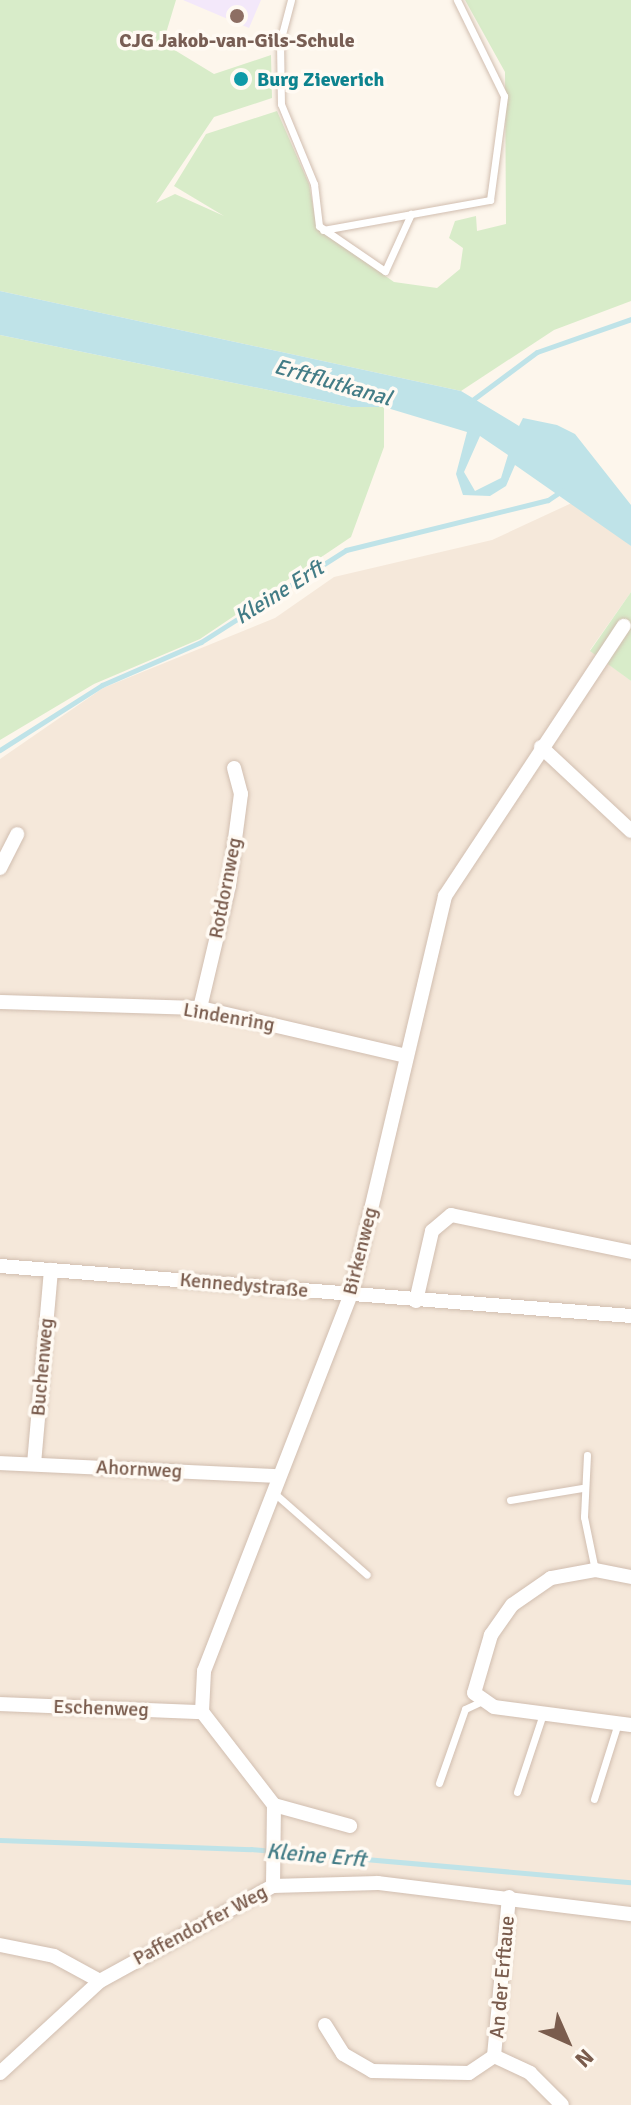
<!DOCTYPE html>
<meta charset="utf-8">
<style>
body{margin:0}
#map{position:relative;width:631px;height:2105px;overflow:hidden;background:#fdf6ec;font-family:Signika,sans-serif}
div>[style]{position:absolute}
.residential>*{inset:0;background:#f5e8da}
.education>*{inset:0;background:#f3e8fa}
.green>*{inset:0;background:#d8ecc9}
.water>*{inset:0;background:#bfe3e8}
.stream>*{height:5px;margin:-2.5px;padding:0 2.5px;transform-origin:2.5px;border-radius:2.5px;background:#bfe3e8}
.roads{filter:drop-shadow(0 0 2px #d1beb0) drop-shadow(0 0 2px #d1beb0)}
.service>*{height:7px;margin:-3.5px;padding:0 3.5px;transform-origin:3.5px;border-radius:3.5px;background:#fff}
.minor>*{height:14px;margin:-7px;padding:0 7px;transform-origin:7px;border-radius:7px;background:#fff}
.dots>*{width:22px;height:22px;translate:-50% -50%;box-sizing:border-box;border:4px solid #fffaf3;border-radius:50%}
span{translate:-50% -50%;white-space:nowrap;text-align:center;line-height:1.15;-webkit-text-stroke:7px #fffaf3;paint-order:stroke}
.education-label{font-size:20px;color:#785e54;font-weight:700}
.culture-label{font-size:20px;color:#0d838f;font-weight:700}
.left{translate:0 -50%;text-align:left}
.street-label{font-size:20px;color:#7a5c4d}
.water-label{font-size:22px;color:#437c86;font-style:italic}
.north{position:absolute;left:527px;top:2001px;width:80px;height:80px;-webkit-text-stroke:6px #fffaf3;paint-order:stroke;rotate:135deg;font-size:22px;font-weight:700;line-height:32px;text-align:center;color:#7a5c4d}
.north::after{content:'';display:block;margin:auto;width:28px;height:36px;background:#7a5c4d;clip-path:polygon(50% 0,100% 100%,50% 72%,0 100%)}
</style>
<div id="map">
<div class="residential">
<div style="clip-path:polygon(576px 501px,631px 546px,631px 592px,590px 650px,631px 681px,631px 2105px,0 2105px,0 759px,103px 688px,275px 618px,334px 577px,492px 540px)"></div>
</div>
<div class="education">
<div style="clip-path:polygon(183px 0,261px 0,249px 28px)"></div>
</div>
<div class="green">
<div style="clip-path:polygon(0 0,176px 0,163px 43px,214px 74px,271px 55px,272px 98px,214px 117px,156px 203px,175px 194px,224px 216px,174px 186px,206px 134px,277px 111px,309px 184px,317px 228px,394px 282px,437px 288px,460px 269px,463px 248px,449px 238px,455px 221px,476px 216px,477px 231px,506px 224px,505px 72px,465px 0,631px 0,631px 301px,554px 330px,461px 391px,0 291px)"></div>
<div style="clip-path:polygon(0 335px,351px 407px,384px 407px,384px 447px,351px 537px,200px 639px,94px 684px,0 740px)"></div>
<div style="clip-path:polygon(631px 592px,631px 681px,590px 651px)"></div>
</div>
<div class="water">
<div style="clip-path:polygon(evenodd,0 291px,461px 391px,519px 426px,523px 418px,557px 425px,575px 434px,631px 505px,631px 546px,515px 465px,506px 486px,490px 496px,463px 495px,456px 474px,467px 432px,384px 407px,351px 407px,0 335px,0 291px,480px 436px,508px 455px,501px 478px,475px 491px,464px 472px,480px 436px)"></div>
</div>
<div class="stream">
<div style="left:471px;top:401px;width:82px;rotate:-36.6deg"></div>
<div style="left:537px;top:352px;width:100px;rotate:-19.3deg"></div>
<div style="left:0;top:750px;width:121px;rotate:-32.5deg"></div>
<div style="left:102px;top:685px;width:108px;rotate:-23.5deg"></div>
<div style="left:201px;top:642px;width:172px;rotate:-32.4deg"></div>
<div style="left:346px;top:550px;width:208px;rotate:-13.9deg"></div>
<div style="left:548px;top:500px;width:18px;rotate:-34deg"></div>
<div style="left:0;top:1840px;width:251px;rotate:2.1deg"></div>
<div style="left:251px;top:1849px;width:381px;rotate:5deg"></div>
</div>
<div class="roads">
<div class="service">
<div style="left:291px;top:0;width:43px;rotate:104.7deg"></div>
<div style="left:280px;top:42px;width:62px;rotate:89.1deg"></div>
<div style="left:281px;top:104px;width:87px;rotate:67.6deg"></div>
<div style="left:314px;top:184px;width:42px;rotate:83.2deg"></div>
<div style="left:319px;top:226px;width:80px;rotate:34.3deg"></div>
<div style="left:385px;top:271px;width:63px;rotate:-65.5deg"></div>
<div style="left:323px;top:230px;width:170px;rotate:-10.2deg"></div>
<div style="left:490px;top:200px;width:105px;rotate:-82.3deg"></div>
<div style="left:504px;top:96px;width:107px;rotate:-116.1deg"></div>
<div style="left:587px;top:1455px;width:62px;rotate:92.8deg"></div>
<div style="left:584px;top:1517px;width:54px;rotate:78.3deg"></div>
<div style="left:273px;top:1492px;width:125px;rotate:41.4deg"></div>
<div style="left:510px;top:1500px;width:73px;rotate:-9.5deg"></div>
<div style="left:439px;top:1783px;width:78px;rotate:-70.6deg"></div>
<div style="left:465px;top:1709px;width:17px;rotate:-25deg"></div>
<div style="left:517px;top:1792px;width:82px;rotate:-71.6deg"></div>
<div style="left:594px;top:1799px;width:80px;rotate:-72.5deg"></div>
</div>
<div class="minor">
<div style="left:541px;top:747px;width:123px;rotate:43deg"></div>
<div style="left:0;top:868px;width:38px;rotate:-63deg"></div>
<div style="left:0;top:1002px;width:200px;rotate:1.7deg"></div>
<div style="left:200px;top:1008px;width:212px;rotate:13.1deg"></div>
<div style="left:200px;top:1008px;width:126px;rotate:-76.7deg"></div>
<div style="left:229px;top:885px;width:92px;rotate:-82.5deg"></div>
<div style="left:241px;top:794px;width:27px;rotate:-105deg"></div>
<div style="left:0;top:1266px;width:633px;rotate:4.53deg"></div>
<div style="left:416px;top:1301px;width:72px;rotate:-77.1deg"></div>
<div style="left:432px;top:1231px;width:25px;rotate:-40deg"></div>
<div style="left:451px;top:1215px;width:184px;rotate:11.6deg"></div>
<div style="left:0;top:1463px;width:277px;rotate:2.7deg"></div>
<div style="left:34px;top:1464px;width:195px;rotate:-85deg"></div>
<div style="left:631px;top:1577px;width:37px;rotate:-169deg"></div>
<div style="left:595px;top:1570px;width:45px;rotate:169.7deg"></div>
<div style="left:551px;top:1578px;width:47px;rotate:145.3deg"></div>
<div style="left:512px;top:1605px;width:37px;rotate:125deg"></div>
<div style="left:491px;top:1635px;width:60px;rotate:106.3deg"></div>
<div style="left:474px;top:1693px;width:24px;rotate:35deg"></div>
<div style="left:494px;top:1707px;width:138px;rotate:7.5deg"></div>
<div style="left:0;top:1704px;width:202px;rotate:2.3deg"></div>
<div style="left:274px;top:1805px;width:79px;rotate:15.4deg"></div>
<div style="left:273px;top:1886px;width:81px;rotate:-89.3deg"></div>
<div style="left:274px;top:1805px;width:118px;rotate:-127.7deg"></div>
<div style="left:202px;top:1712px;width:41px;rotate:-87.2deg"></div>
<div style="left:204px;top:1671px;width:405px;rotate:-68.7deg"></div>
<div style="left:351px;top:1294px;width:409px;rotate:-76.7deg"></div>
<div style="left:445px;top:896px;width:324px;rotate:-56.5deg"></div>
<div style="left:509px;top:1897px;width:160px;rotate:95.4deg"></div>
<div style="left:494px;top:2056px;width:40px;rotate:25deg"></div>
<div style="left:530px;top:2073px;width:45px;rotate:45deg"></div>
<div style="left:0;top:1945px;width:55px;rotate:11.5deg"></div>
<div style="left:54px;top:1956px;width:52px;rotate:28.5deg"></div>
<div style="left:325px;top:2025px;width:34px;rotate:58deg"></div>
<div style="left:343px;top:2054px;width:34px;rotate:30deg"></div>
<div style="left:372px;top:2071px;width:97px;rotate:1.2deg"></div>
<div style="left:469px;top:2073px;width:30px;rotate:-34deg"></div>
<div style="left:0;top:2073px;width:136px;rotate:-42.6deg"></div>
<div style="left:100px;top:1981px;width:197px;rotate:-28.8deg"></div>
<div style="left:273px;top:1886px;width:105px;rotate:-1.6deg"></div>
<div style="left:378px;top:1883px;width:255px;rotate:7deg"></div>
</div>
</div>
<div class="dots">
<div style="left:237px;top:16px;background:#8d6e63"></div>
<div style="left:241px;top:79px;background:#0f9aa8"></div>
</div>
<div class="education-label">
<span style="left:237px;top:40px">CJG Jakob-van-Gils-Schule</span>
</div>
<div class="culture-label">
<span class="left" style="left:257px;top:79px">Burg Zieverich</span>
</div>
<div class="street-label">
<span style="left:225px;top:888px;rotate:-79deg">Rotdornweg</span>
<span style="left:229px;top:1017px;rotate:10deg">Lindenring</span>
<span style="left:360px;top:1251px;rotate:-76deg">Birkenweg</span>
<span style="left:244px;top:1285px;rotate:5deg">Kennedystraße</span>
<span style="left:42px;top:1367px;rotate:-85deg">Buchenweg</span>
<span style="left:139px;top:1469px;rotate:3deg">Ahornweg</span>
<span style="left:101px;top:1708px;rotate:2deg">Eschenweg</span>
<span style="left:200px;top:1925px;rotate:-28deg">Paffendorfer Weg</span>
<span style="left:502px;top:1977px;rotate:-85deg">An der Erftaue</span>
</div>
<div class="water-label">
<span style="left:333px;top:382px;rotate:16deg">Erftflutkanal</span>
<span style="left:279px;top:592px;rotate:-32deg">Kleine Erft</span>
<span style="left:316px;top:1855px;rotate:5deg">Kleine Erft</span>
</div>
<div class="north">N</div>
</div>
